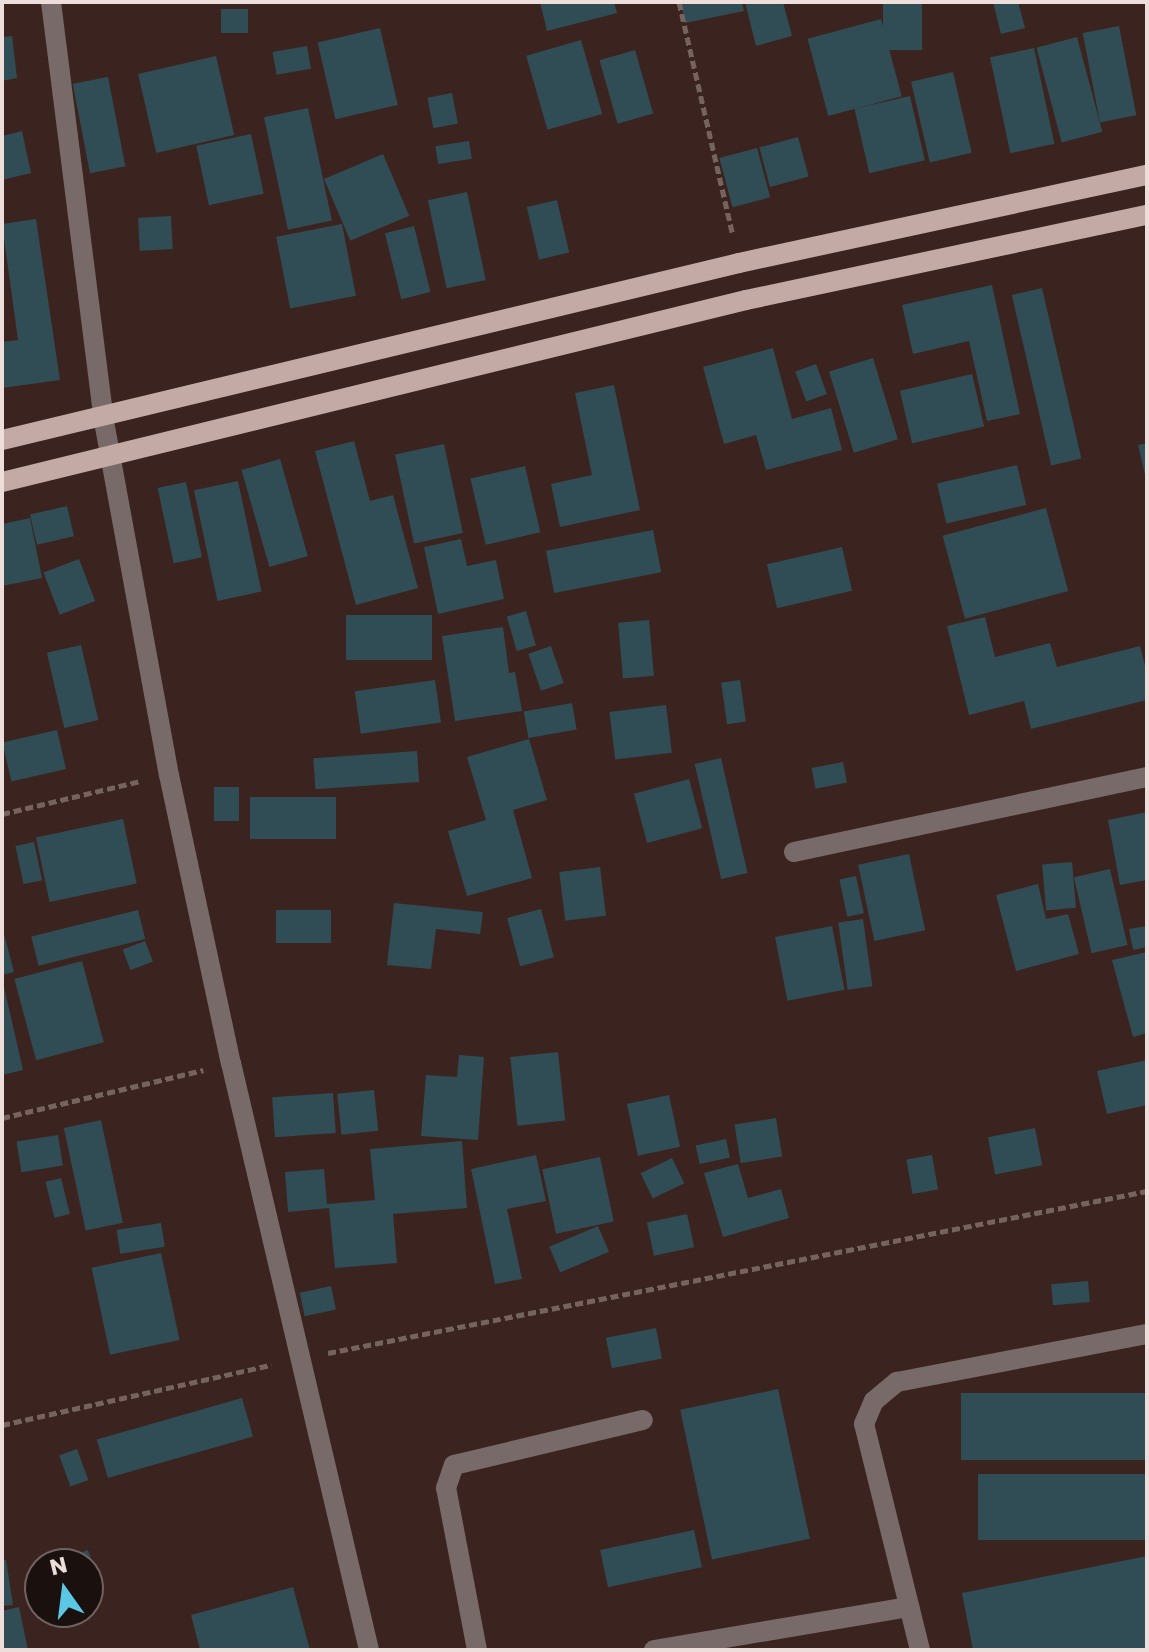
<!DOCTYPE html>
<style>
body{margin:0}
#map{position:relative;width:1149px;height:1652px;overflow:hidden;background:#3b241f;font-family:Poppins,sans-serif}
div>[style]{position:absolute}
.building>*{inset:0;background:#304c54;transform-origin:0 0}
.path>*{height:5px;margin-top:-2.5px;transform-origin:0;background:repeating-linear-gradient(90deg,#77635e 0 8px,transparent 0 12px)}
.minor>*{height:20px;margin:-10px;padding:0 10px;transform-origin:10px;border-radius:10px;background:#776a68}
.major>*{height:20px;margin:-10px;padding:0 10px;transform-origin:10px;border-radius:10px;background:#c3aaa4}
span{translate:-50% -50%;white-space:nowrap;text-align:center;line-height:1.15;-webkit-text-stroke:8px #1a100e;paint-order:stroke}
.frame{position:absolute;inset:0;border:4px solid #eededb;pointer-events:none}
.north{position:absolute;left:24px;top:1548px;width:80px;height:80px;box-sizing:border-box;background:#1a100e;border:2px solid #6f6260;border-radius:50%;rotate:346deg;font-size:22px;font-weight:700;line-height:32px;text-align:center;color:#eededb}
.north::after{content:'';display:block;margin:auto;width:28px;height:36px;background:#5ac8e5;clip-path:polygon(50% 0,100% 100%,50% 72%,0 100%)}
</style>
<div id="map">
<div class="building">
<div style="clip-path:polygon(540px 2px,614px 2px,617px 13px,547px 31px)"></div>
<div style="clip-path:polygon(681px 2px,742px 2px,744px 11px,685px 23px)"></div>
<div style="clip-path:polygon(745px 2px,783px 2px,792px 36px,756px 46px)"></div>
<div style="left:883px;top:2px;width:39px;height:48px"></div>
<div style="clip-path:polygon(993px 2px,1018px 2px,1025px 28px,1001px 34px)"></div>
<div style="left:221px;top:9px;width:27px;height:24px"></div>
<div style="left:881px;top:19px;width:80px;height:76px;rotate:75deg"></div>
<div style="left:1119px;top:26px;width:91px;height:37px;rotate:79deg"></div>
<div style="left:380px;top:28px;width:79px;height:64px;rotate:77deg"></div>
<div style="clip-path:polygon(12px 36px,17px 78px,2px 81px,2px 37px)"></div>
<div style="left:1077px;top:37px;width:98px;height:42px;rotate:75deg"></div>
<div style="left:581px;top:40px;width:77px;height:57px;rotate:74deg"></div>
<div style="left:307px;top:46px;width:23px;height:35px;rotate:80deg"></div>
<div style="left:1034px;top:48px;width:98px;height:45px;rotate:78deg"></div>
<div style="left:635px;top:50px;width:66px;height:37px;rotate:74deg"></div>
<div style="left:216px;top:56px;width:81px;height:80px;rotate:77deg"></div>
<div style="left:953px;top:72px;width:83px;height:43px;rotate:77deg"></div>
<div style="left:108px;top:77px;width:91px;height:36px;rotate:79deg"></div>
<div style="left:452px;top:93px;width:31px;height:25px;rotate:79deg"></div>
<div style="left:910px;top:96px;width:66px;height:57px;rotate:77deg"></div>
<div style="left:308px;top:108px;width:115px;height:45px;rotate:78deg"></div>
<div style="clip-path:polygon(22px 131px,31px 173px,2px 180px,2px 136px)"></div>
<div style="left:251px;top:134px;width:61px;height:56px;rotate:78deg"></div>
<div style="left:798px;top:137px;width:41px;height:40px;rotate:75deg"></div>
<div style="left:469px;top:141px;width:18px;height:34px;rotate:81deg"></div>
<div style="left:757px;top:148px;width:51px;height:39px;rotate:75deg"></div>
<div style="left:383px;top:154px;width:67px;height:64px;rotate:67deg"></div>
<div style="left:467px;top:192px;width:90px;height:40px;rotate:78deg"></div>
<div style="left:557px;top:200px;width:54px;height:31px;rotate:77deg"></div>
<div style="left:171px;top:216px;width:33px;height:33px;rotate:87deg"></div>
<div style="clip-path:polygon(36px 219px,60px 380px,2px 388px,2px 342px,18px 340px,2px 224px)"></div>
<div style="left:342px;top:224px;width:73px;height:67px;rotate:79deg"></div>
<div style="left:414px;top:226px;width:68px;height:30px;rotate:76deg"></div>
<div style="clip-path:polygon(992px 285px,1020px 414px,987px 421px,969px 341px,913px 354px,902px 305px)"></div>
<div style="left:1042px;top:288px;width:175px;height:31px;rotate:77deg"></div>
<div style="clip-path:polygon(773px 348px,792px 419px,831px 408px,842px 450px,766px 470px,756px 435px,724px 444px,703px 367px)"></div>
<div style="left:873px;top:358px;width:85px;height:46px;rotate:73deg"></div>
<div style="left:816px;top:364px;width:32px;height:22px;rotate:70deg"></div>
<div style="left:972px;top:374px;width:54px;height:74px;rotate:77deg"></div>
<div style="clip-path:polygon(614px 385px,640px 510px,560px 527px,551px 484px,592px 475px,575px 393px)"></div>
<div style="clip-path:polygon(354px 441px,370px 501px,393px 495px,418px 588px,356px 605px,315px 451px)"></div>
<div style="clip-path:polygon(1147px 443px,1147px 478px,1146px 479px,1138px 445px)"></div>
<div style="left:444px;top:444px;width:91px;height:50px;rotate:78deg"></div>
<div style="left:280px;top:459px;width:101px;height:40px;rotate:74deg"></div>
<div style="left:1017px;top:465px;width:41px;height:82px;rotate:77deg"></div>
<div style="left:525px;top:466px;width:68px;height:56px;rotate:77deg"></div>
<div style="left:238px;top:481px;width:113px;height:45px;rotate:78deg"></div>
<div style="left:186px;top:482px;width:77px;height:29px;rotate:78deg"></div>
<div style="left:67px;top:506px;width:31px;height:38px;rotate:77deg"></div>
<div style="left:1046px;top:508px;width:86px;height:107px;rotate:75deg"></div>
<div style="clip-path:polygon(30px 518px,42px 578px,2px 586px,2px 524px)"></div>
<div style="left:653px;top:530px;width:43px;height:109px;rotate:79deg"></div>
<div style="clip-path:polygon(461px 539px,467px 566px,496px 560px,504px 599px,438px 614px,424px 547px)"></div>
<div style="left:842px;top:547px;width:45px;height:77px;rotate:77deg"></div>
<div style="left:79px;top:559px;width:45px;height:38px;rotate:69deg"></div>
<div style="left:526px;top:611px;width:36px;height:20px;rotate:74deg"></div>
<div style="left:432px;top:615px;width:45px;height:86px;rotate:90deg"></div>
<div style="clip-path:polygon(985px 617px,995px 657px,1050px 643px,1057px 667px,1140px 646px,1147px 673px,1147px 700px,1031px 729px,1024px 701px,969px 715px,947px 626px)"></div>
<div style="left:649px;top:620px;width:56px;height:31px;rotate:85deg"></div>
<div style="clip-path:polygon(503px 627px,509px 673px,515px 672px,522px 711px,455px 721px,442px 636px)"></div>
<div style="left:81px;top:645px;width:77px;height:35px;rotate:77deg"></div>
<div style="left:551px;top:646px;width:39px;height:24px;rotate:71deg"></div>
<div style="left:435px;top:680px;width:43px;height:81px;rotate:82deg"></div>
<div style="left:740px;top:680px;width:42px;height:19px;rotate:82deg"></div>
<div style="left:572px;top:703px;width:27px;height:49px;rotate:80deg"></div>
<div style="left:666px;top:705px;width:48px;height:57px;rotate:83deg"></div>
<div style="left:57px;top:730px;width:40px;height:56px;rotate:77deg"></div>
<div style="clip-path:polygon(529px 739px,547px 800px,513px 810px,532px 878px,467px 896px,448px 831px,486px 820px,467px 757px)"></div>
<div style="left:417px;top:751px;width:31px;height:104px;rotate:86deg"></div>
<div style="left:721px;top:758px;width:118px;height:27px;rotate:77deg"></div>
<div style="left:843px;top:762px;width:21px;height:32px;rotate:79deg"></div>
<div style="left:689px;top:779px;width:51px;height:57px;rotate:75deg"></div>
<div style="left:239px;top:787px;width:34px;height:25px;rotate:90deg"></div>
<div style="left:250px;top:797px;width:86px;height:42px"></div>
<div style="clip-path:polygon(1147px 812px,1147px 880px,1120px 885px,1108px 820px)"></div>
<div style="left:123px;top:819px;width:66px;height:89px;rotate:78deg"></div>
<div style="left:34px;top:842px;width:39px;height:19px;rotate:78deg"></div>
<div style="left:909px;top:854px;width:78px;height:52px;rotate:78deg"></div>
<div style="left:1072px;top:862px;width:46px;height:30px;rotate:85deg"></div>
<div style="left:600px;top:867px;width:49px;height:41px;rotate:83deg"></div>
<div style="left:1110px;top:869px;width:78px;height:37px;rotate:77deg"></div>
<div style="left:856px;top:876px;width:38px;height:17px;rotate:78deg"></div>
<div style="clip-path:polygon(1038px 884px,1046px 919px,1068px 914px,1079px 954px,1016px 971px,996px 895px)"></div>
<div style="clip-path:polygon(394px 903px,483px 912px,480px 934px,436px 929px,431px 969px,387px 965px)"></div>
<div style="left:541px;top:909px;width:50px;height:35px;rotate:75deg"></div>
<div style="left:138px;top:910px;width:30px;height:110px;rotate:76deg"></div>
<div style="left:331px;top:910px;width:33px;height:55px;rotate:90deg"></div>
<div style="left:863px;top:919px;width:68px;height:25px;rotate:82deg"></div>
<div style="left:832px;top:926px;width:65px;height:58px;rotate:79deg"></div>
<div style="clip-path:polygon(1147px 926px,1147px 947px,1133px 950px,1129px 929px)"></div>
<div style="clip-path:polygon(3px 930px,14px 972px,2px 975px,2px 931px)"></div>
<div style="left:145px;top:941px;width:22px;height:24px;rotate:69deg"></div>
<div style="clip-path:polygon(1147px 952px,1147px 1033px,1133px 1037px,1112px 960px)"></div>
<div style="left:82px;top:961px;width:84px;height:70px;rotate:75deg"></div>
<div style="clip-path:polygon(2px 978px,23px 1070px,2px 1075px)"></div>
<div style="left:558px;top:1052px;width:69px;height:48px;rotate:84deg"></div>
<div style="clip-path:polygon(459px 1055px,484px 1057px,478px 1140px,421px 1136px,426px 1075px,457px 1077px)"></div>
<div style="clip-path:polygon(1147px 1060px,1147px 1105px,1107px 1114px,1097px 1071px)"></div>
<div style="left:374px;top:1090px;width:41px;height:37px;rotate:84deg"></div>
<div style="left:333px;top:1093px;width:40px;height:61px;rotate:86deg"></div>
<div style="left:669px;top:1095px;width:53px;height:43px;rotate:78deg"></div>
<div style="left:776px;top:1118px;width:39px;height:42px;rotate:81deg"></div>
<div style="left:101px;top:1120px;width:105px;height:38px;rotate:78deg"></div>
<div style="left:1035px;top:1128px;width:38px;height:48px;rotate:79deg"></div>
<div style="left:58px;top:1135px;width:31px;height:42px;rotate:81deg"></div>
<div style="left:726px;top:1139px;width:19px;height:31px;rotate:78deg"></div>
<div style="clip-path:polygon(462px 1141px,467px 1208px,393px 1214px,397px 1263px,335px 1268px,329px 1208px,288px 1212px,285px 1172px,324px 1169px,327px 1204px,375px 1200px,370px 1149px)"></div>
<div style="clip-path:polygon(536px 1155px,546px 1201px,507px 1209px,522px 1279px,495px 1284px,471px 1169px)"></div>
<div style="left:932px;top:1155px;width:35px;height:26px;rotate:80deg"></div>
<div style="left:600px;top:1157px;width:66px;height:59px;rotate:78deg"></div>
<div style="left:672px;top:1158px;width:28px;height:35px;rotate:64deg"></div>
<div style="clip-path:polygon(738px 1164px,748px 1198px,781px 1189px,789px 1218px,723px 1237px,704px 1173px)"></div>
<div style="left:61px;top:1178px;width:37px;height:16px;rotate:76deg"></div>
<div style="left:687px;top:1214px;width:34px;height:41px;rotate:78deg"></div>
<div style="left:161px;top:1223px;width:24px;height:45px;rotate:81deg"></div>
<div style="left:598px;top:1226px;width:28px;height:53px;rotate:67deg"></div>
<div style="left:161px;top:1253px;width:89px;height:71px;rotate:78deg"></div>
<div style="left:1088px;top:1281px;width:21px;height:37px;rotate:85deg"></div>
<div style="left:331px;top:1286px;width:24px;height:32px;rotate:78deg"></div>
<div style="left:656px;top:1328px;width:31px;height:51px;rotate:79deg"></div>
<div style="left:778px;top:1389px;width:153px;height:100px;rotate:78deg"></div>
<div style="left:1147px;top:1393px;width:67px;height:186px;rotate:90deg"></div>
<div style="left:242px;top:1398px;width:40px;height:151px;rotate:74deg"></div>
<div style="left:77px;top:1449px;width:33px;height:19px;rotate:70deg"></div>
<div style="left:1147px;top:1474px;width:66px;height:169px;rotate:90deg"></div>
<div style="left:694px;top:1530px;width:38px;height:96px;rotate:78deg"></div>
<div style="clip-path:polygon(88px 1550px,97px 1577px,88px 1580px,88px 1564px,64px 1564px,63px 1559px)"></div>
<div style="clip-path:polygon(1147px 1556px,1147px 1650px,973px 1650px,962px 1593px)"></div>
<div style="clip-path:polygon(6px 1560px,13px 1605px,2px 1606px,2px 1561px)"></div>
<div style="clip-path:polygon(293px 1587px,310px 1650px,200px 1650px,191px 1615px)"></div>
<div style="clip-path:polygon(19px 1607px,28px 1650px,2px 1649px,2px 1611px)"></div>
</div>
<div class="path">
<div style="left:679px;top:2px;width:239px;rotate:77deg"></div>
<div style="left:2px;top:814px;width:143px;rotate:-13.4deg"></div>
<div style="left:2px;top:1118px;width:207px;rotate:-13.4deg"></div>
<div style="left:328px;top:1353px;width:835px;rotate:-11.19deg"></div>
<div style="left:2px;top:1425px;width:276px;rotate:-12.6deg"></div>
</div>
<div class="minor">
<div style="left:51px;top:2px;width:417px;rotate:82.8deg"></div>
<div style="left:103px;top:416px;width:365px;rotate:79.6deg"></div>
<div style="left:169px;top:775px;width:295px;rotate:77.9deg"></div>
<div style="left:231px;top:1063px;width:603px;rotate:76.77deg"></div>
<div style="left:794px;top:852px;width:361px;rotate:-12deg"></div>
<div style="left:477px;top:1650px;width:165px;rotate:-100.8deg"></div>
<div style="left:446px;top:1488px;width:24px;rotate:-71deg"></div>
<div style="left:454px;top:1465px;width:194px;rotate:-13.4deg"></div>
<div style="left:654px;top:1650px;width:259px;rotate:-9.6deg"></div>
<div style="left:920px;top:1650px;width:233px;rotate:-103.9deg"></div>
<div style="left:864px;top:1424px;width:25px;rotate:-67deg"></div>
<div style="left:874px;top:1401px;width:30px;rotate:-40deg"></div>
<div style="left:897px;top:1382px;width:255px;rotate:-10.9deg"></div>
</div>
<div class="major">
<div style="left:2px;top:440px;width:758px;rotate:-13.5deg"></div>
<div style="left:739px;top:263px;width:417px;rotate:-12.2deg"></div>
<div style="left:2px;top:482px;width:766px;rotate:-13.75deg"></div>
<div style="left:746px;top:300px;width:410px;rotate:-12deg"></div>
</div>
<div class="frame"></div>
<div class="north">N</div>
</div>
